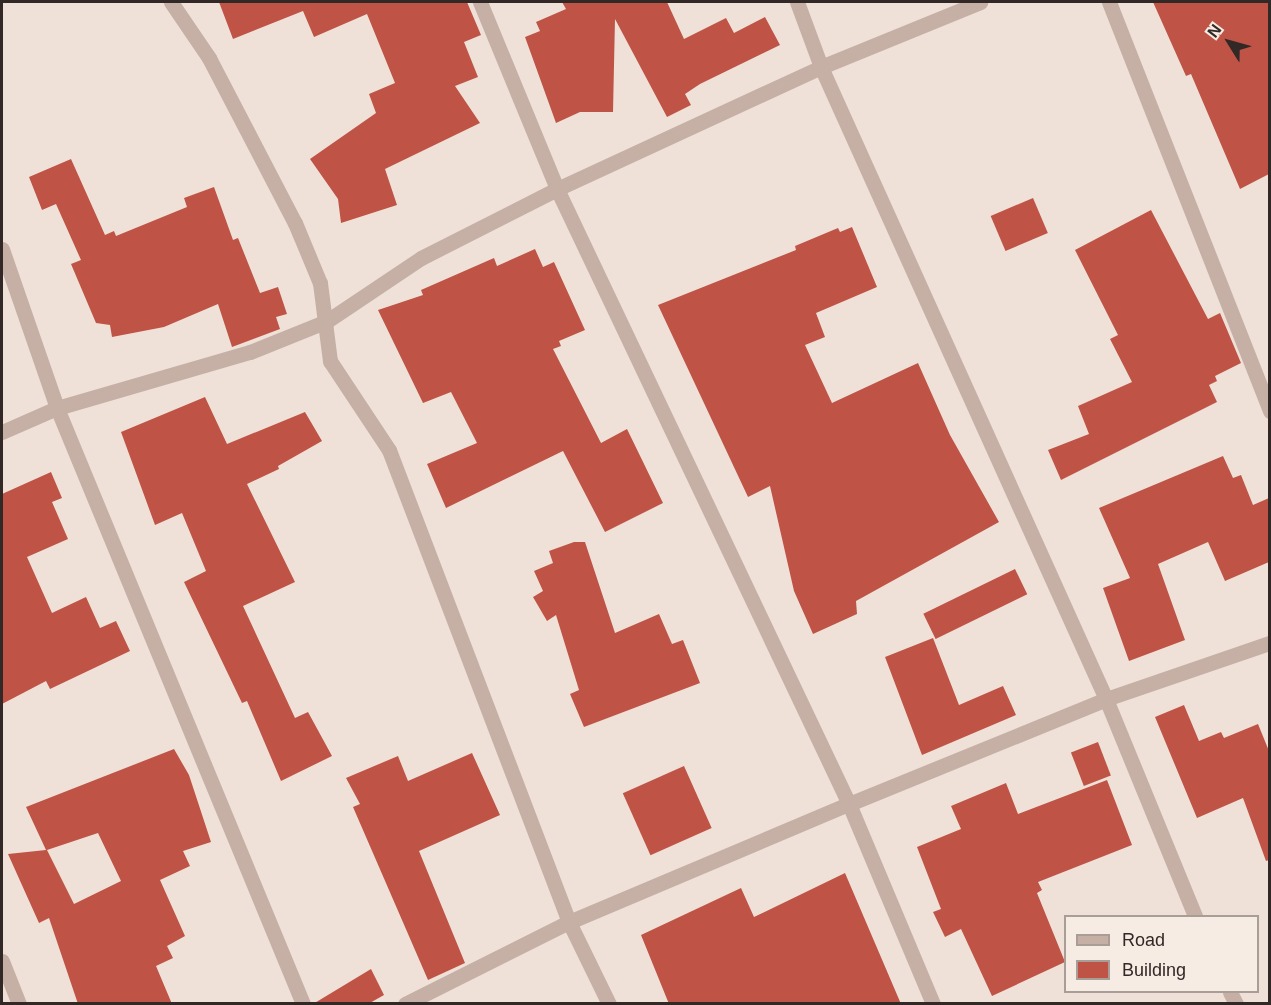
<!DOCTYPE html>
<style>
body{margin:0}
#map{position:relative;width:1271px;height:1005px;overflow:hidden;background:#efe1d8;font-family:Arial,sans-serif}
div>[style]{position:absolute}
.building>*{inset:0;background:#bf5446;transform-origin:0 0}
.minor>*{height:15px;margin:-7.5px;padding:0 7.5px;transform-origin:7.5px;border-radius:7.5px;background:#c6b0a5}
span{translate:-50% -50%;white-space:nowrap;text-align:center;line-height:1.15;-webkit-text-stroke:5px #f7ece3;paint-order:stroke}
.frame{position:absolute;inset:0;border:3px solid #322826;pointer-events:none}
.legend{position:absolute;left:1064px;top:915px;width:195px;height:78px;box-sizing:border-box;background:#f7ece3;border:2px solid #a89e97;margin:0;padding:8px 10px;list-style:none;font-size:18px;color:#322826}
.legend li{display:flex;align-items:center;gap:12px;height:30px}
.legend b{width:30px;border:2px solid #a89e97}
.north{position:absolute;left:1199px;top:12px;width:60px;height:60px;-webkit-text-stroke:4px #f7ece3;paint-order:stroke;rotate:307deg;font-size:16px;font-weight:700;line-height:24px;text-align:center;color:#322826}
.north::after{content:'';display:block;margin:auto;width:21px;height:27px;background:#322826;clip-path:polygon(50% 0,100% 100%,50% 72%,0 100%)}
</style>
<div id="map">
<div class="building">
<div style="clip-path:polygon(219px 2px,467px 2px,481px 35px,464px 42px,478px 77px,455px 86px,480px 123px,385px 169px,397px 205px,341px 223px,338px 199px,310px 159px,376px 113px,369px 94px,395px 83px,367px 14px,314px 37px,303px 11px,233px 39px)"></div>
<div style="clip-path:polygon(562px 2px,667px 2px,684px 39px,726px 18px,734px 33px,765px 17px,780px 45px,700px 84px,685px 94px,691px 105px,667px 117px,615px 19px,613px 112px,580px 112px,556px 123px,525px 37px,540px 31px,536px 22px,566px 9px)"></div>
<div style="clip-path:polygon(1153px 2px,1269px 2px,1269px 174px,1240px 189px,1191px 74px,1186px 76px)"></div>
<div style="clip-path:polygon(71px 159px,105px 235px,114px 231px,116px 236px,187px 207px,184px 198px,214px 187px,233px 240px,238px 238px,260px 293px,278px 287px,287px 314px,276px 317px,280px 329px,232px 347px,218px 304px,164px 327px,112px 337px,110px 325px,96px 323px,71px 264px,81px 260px,56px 204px,42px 210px,29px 177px)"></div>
<div style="left:1033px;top:198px;width:38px;height:46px;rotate:67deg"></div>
<div style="clip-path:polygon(1151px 210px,1208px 319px,1220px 313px,1241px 363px,1215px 376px,1217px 381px,1209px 385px,1217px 402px,1061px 480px,1048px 450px,1089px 434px,1078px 406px,1132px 382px,1110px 339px,1118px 335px,1075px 250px)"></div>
<div style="clip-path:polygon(852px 227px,877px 287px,816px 313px,825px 337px,805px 345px,832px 403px,918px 363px,950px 435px,999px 522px,856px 601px,857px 614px,813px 634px,794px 591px,770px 486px,748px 497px,658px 305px,796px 250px,795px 246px,838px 228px,840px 232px)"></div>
<div style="clip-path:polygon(535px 249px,543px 267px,554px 262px,585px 330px,559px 341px,561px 346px,553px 349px,601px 443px,627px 429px,663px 503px,605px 532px,563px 451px,446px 508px,427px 464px,477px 443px,451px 392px,423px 403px,378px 310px,423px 295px,421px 290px,494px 258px,497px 266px)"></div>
<div style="clip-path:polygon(205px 397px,227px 444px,305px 412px,322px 441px,278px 466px,279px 469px,247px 484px,295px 582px,243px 606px,295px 718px,308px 712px,332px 756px,281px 781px,247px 701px,242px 703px,184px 582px,206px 571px,182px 513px,155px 525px,121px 432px)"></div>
<div style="clip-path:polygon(1223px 456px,1233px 478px,1241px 475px,1253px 505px,1269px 498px,1269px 562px,1225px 581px,1208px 542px,1158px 564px,1185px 640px,1129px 661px,1103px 588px,1130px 578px,1099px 508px)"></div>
<div style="clip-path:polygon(51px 472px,62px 498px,52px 502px,68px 539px,27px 557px,52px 613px,86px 597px,100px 628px,116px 621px,130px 651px,50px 689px,46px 681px,2px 704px,2px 494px)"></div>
<div style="clip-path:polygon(574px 542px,585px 542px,615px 633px,659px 614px,672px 644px,683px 640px,700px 683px,584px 727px,570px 694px,579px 690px,556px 615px,547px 621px,533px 597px,543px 591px,534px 571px,553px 563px,549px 551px)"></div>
<div style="left:1015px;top:569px;width:28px;height:102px;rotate:64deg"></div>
<div style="clip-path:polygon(933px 638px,959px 705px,1003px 686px,1016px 715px,922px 755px,885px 657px)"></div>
<div style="clip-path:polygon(1184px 705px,1199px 741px,1221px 732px,1224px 738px,1258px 724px,1269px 751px,1269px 860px,1266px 861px,1243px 798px,1197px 818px,1155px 717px)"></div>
<div style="left:1098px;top:742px;width:36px;height:29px;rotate:69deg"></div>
<div style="clip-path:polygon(evenodd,174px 749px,189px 775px,211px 842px,183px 851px,190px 866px,160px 880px,185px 936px,167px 946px,173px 958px,156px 966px,172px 1004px,78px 1004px,49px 918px,39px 923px,8px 854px,46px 850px,26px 807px,174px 749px,98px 833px,121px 881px,74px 904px,47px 850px,98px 833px)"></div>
<div style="clip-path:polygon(472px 753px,500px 815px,419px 851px,465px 963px,428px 980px,353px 807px,360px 804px,346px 778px,398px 756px,408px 781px)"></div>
<div style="left:684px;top:766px;width:68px;height:67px;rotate:66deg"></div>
<div style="clip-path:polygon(1107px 780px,1132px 845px,1038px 882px,1042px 890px,1037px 893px,1065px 962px,992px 996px,961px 929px,945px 937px,933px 912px,941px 909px,917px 847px,961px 829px,951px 806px,1006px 783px,1018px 814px)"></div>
<div style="clip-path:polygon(845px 873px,901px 1004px,669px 1004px,641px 935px,741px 888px,754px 917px)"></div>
<div style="clip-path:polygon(371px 969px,384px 995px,368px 1004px,313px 1004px)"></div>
</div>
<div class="minor">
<div style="left:171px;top:2px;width:68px;rotate:55.8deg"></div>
<div style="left:209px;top:58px;width:186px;rotate:62.5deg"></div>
<div style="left:295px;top:223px;width:65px;rotate:67.4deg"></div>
<div style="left:320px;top:283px;width:79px;rotate:82.7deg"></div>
<div style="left:330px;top:361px;width:107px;rotate:56.5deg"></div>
<div style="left:389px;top:450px;width:505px;rotate:69.13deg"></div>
<div style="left:569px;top:922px;width:91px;rotate:64deg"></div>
<div style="left:480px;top:2px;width:202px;rotate:67.6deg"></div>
<div style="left:557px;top:189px;width:681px;rotate:64.6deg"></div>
<div style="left:849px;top:804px;width:217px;rotate:67.2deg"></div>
<div style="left:797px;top:2px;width:69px;rotate:69.7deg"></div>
<div style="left:821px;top:67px;width:693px;rotate:65.73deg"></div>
<div style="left:1106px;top:699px;width:235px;rotate:67.7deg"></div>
<div style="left:1109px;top:2px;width:440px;rotate:68.5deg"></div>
<div style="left:2px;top:249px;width:168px;rotate:70.9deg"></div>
<div style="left:57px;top:408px;width:645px;rotate:67.57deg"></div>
<div style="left:2px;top:432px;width:60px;rotate:-23.6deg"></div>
<div style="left:57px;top:408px;width:201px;rotate:-16.2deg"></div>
<div style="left:250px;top:352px;width:83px;rotate:-21.9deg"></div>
<div style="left:327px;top:321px;width:113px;rotate:-33.8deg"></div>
<div style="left:421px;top:258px;width:153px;rotate:-26.9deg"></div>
<div style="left:557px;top:189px;width:291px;rotate:-24.8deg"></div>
<div style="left:821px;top:67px;width:172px;rotate:-22.2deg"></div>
<div style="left:2px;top:961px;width:46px;rotate:68.4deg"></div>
<div style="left:1230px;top:992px;width:13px;rotate:63deg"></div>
<div style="left:405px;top:1004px;width:183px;rotate:-26.6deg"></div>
<div style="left:569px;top:922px;width:304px;rotate:-22.9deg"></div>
<div style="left:849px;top:804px;width:278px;rotate:-22.2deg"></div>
<div style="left:1106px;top:699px;width:173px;rotate:-18.9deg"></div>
</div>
<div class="frame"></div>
<ul class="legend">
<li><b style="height:8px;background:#c6b0a5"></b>Road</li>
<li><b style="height:16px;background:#bf5446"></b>Building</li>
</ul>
<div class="north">N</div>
</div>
